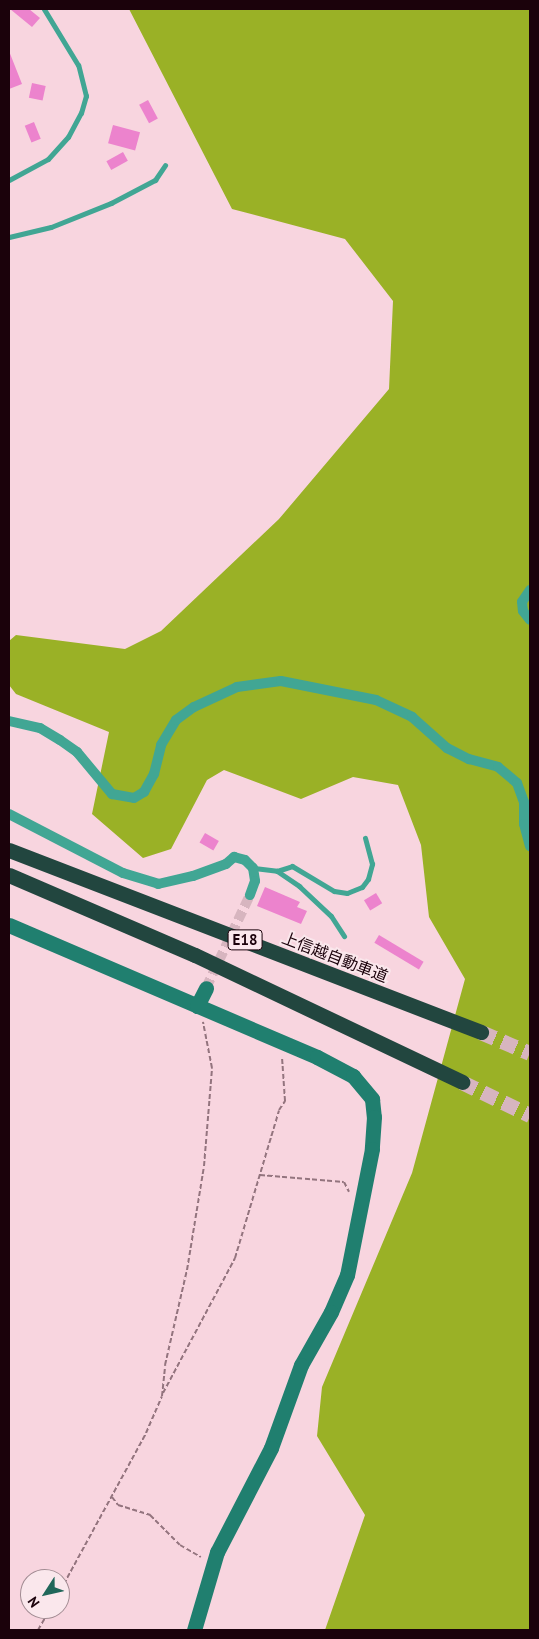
<!DOCTYPE html>
<meta charset="utf-8">
<style>
body{margin:0}
#map{position:relative;width:539px;height:1639px;overflow:hidden;background:#f8d5df;font-family:"PT Sans","Noto Sans JP",sans-serif}
div>[style]{position:absolute}
.forest>*{inset:0;background:#9ab126}
.building>*{inset:0;background:#ec83cd;transform-origin:0 0}
.street-tunnel>*{height:10px;margin-top:-5px;transform-origin:0;background:repeating-linear-gradient(90deg,#d7b5bf 0 10px,transparent 0 15px)}
.highway-tunnel>*{height:15px;margin-top:-7.5px;transform-origin:0;background:repeating-linear-gradient(90deg,#d7b5bf 0 15px,transparent 0 23px)}
.path>*{height:2px;margin-top:-1px;transform-origin:0;background:repeating-linear-gradient(90deg,#93747e 0 5px,transparent 0 7.5px)}
.lane>*{height:5px;margin:-2.5px;padding:0 2.5px;transform-origin:2.5px;border-radius:2.5px;background:#41a694}
.street>*{height:10px;margin:-5px;padding:0 5px;transform-origin:5px;border-radius:5px;background:#41a694}
.secondary>*{height:15px;margin:-7.5px;padding:0 7.5px;transform-origin:7.5px;border-radius:7.5px;background:#207f6f}
.highway>*{height:15px;margin:-7.5px;padding:0 7.5px;transform-origin:7.5px;border-radius:7.5px;background:#22463f}
span{translate:-50% -50%;white-space:nowrap;text-align:center;line-height:1.15;-webkit-text-stroke:4px #fae7ec;paint-order:stroke}
.shield-label span{padding:1px 4px;background:#fae7ec;border:1px solid;border-radius:4px;-webkit-text-stroke-width:0}
.shield-label{font-size:15px;color:#1b020b;font-weight:700}
.street-label{font-size:16px;color:#1b020b}
.frame{position:absolute;inset:0;border:10px solid #1b020b;pointer-events:none}
.north{position:absolute;left:20px;top:1569px;width:50px;height:50px;box-sizing:border-box;background:#fae7ec;border:1px solid #a18b92;border-radius:50%;rotate:235deg;font-size:14px;font-weight:700;line-height:20px;text-align:center;color:#1b020b}
.north::after{content:'';display:block;margin:auto;width:18px;height:22px;background:#20675a;clip-path:polygon(50% 0,100% 100%,50% 72%,0 100%)}
</style>
<div id="map">
<div class="forest">
<div style="clip-path:polygon(129px 9px,530px 9px,530px 1630px,325px 1630px,365px 1515px,317px 1436px,322px 1387px,412px 1173px,465px 979px,429px 917px,421px 845px,398px 785px,353px 777px,301px 799px,224px 770px,207px 780px,171px 849px,143px 858px,92px 814px,109px 732px,16px 694px,9px 685px,9px 641px,16px 635px,125px 649px,161px 631px,279px 519px,389px 389px,393px 301px,345px 239px,232px 209px)"></div>
</div>
<div class="building">
<div style="clip-path:polygon(10px 9px,29px 9px,40px 18px,32px 27px)"></div>
<div style="clip-path:polygon(9px 51px,22px 84px,9px 89px)"></div>
<div style="left:32px;top:83px;width:14px;height:15px;rotate:12deg"></div>
<div style="left:148px;top:100px;width:21px;height:10px;rotate:62deg"></div>
<div style="left:34px;top:122px;width:18px;height:10px;rotate:68deg"></div>
<div style="left:113px;top:125px;width:28px;height:19px;rotate:15deg"></div>
<div style="left:123px;top:152px;width:10px;height:19px;rotate:61deg"></div>
<div style="left:205px;top:833px;width:16px;height:11px;rotate:30deg"></div>
<div style="clip-path:polygon(265px 887px,300px 902px,297px 907px,307px 911px,301px 924px,257px 906px)"></div>
<div style="left:376px;top:893px;width:12px;height:14px;rotate:59deg"></div>
<div style="left:379px;top:935px;width:52px;height:9px;rotate:31deg"></div>
</div>
<div class="street-tunnel">
<div style="left:206px;top:988px;width:103px;rotate:-64.7deg"></div>
</div>
<div class="highway-tunnel">
<div style="left:481px;top:1032px;width:53px;rotate:23.2deg"></div>
<div style="left:462px;top:1082px;width:76px;rotate:25.9deg"></div>
</div>
<div class="path">
<div style="left:260px;top:1175px;width:84px;rotate:4.8deg"></div>
<div style="left:344px;top:1182px;width:11px;rotate:63deg"></div>
<div style="left:163px;top:1393px;width:153px;rotate:-61.9deg"></div>
<div style="left:235px;top:1258px;width:154px;rotate:-73.4deg"></div>
<div style="left:279px;top:1110px;width:11px;rotate:-56deg"></div>
<div style="left:285px;top:1101px;width:44px;rotate:-93.9deg"></div>
<div style="left:112px;top:1497px;width:10px;rotate:53deg"></div>
<div style="left:118px;top:1505px;width:34px;rotate:17deg"></div>
<div style="left:150px;top:1515px;width:42px;rotate:45deg"></div>
<div style="left:180px;top:1545px;width:24px;rotate:30deg"></div>
<div style="left:60px;top:1591px;width:180px;rotate:-61.4deg"></div>
<div style="left:146px;top:1433px;width:40px;rotate:-66.6deg"></div>
<div style="left:162px;top:1396px;width:31px;rotate:-84deg"></div>
<div style="left:165px;top:1365px;width:98px;rotate:-77deg"></div>
<div style="left:187px;top:1270px;width:105px;rotate:-80.7deg"></div>
<div style="left:204px;top:1166px;width:98px;rotate:-85.3deg"></div>
<div style="left:212px;top:1068px;width:47px;rotate:-101.1deg"></div>
<div style="left:38px;top:1630px;width:24px;rotate:-60deg"></div>
</div>
<div class="lane">
<div style="left:9px;top:180px;width:44px;rotate:-28.3deg"></div>
<div style="left:48px;top:159px;width:30px;rotate:-48deg"></div>
<div style="left:68px;top:137px;width:27px;rotate:-62deg"></div>
<div style="left:81px;top:113px;width:18px;rotate:-74deg"></div>
<div style="left:86px;top:96px;width:32px;rotate:-104deg"></div>
<div style="left:78px;top:65px;width:66px;rotate:-121.3deg"></div>
<div style="left:9px;top:237px;width:43px;rotate:-13.4deg"></div>
<div style="left:51px;top:227px;width:65px;rotate:-21.8deg"></div>
<div style="left:111px;top:203px;width:50px;rotate:-27.6deg"></div>
<div style="left:155px;top:180px;width:18px;rotate:-56deg"></div>
<div style="left:254px;top:868px;width:23px;rotate:7deg"></div>
<div style="left:277px;top:871px;width:16px;rotate:-18deg"></div>
<div style="left:292px;top:866px;width:49px;rotate:30.8deg"></div>
<div style="left:334px;top:891px;width:13px;rotate:9deg"></div>
<div style="left:347px;top:893px;width:16px;rotate:-22deg"></div>
<div style="left:362px;top:887px;width:10px;rotate:-53deg"></div>
<div style="left:368px;top:879px;width:16px;rotate:-75deg"></div>
<div style="left:372px;top:864px;width:27px;rotate:-105deg"></div>
<div style="left:277px;top:871px;width:27px;rotate:34deg"></div>
<div style="left:299px;top:886px;width:44px;rotate:43.2deg"></div>
<div style="left:331px;top:916px;width:24px;rotate:57deg"></div>
</div>
<div class="street">
<div style="left:530px;top:590px;width:14px;rotate:124deg"></div>
<div style="left:522px;top:602px;width:9px;rotate:84deg"></div>
<div style="left:523px;top:611px;width:11px;rotate:52deg"></div>
<div style="left:9px;top:721px;width:32px;rotate:13deg"></div>
<div style="left:40px;top:728px;width:23px;rotate:31deg"></div>
<div style="left:60px;top:740px;width:21px;rotate:35deg"></div>
<div style="left:77px;top:752px;width:55px;rotate:50.2deg"></div>
<div style="left:112px;top:794px;width:22px;rotate:10deg"></div>
<div style="left:134px;top:798px;width:12px;rotate:-31deg"></div>
<div style="left:144px;top:792px;width:21px;rotate:-61deg"></div>
<div style="left:154px;top:774px;width:30px;rotate:-76deg"></div>
<div style="left:161px;top:745px;width:29px;rotate:-59deg"></div>
<div style="left:176px;top:720px;width:22px;rotate:-36deg"></div>
<div style="left:194px;top:707px;width:47px;rotate:-24.9deg"></div>
<div style="left:237px;top:687px;width:44px;rotate:-7.8deg"></div>
<div style="left:281px;top:681px;width:97px;rotate:11.3deg"></div>
<div style="left:376px;top:700px;width:40px;rotate:25deg"></div>
<div style="left:412px;top:717px;width:47px;rotate:41.5deg"></div>
<div style="left:447px;top:748px;width:25px;rotate:27deg"></div>
<div style="left:469px;top:759px;width:30px;rotate:15deg"></div>
<div style="left:498px;top:767px;width:25px;rotate:40deg"></div>
<div style="left:517px;top:783px;width:20px;rotate:70deg"></div>
<div style="left:524px;top:802px;width:22px;rotate:90deg"></div>
<div style="left:524px;top:824px;width:23px;rotate:75deg"></div>
<div style="left:9px;top:814px;width:128px;rotate:27.4deg"></div>
<div style="left:123px;top:873px;width:37px;rotate:17deg"></div>
<div style="left:158px;top:884px;width:36px;rotate:-13deg"></div>
<div style="left:193px;top:876px;width:35px;rotate:-20deg"></div>
<div style="left:226px;top:864px;width:11px;rotate:-41deg"></div>
<div style="left:234px;top:857px;width:11px;rotate:15deg"></div>
<div style="left:245px;top:860px;width:11px;rotate:45deg"></div>
<div style="left:253px;top:868px;width:13px;rotate:81deg"></div>
<div style="left:255px;top:881px;width:15px;rotate:110deg"></div>
</div>
<div class="secondary">
<div style="left:9px;top:925px;width:335px;rotate:23.2deg"></div>
<div style="left:317px;top:1057px;width:41px;rotate:27.8deg"></div>
<div style="left:353px;top:1076px;width:30px;rotate:50deg"></div>
<div style="left:372px;top:1099px;width:18px;rotate:84deg"></div>
<div style="left:374px;top:1117px;width:32px;rotate:94deg"></div>
<div style="left:372px;top:1149px;width:128px;rotate:101.2deg"></div>
<div style="left:347px;top:1275px;width:40px;rotate:113.4deg"></div>
<div style="left:331px;top:1312px;width:61px;rotate:119.5deg"></div>
<div style="left:301px;top:1365px;width:88px;rotate:109.9deg"></div>
<div style="left:271px;top:1448px;width:117px;rotate:117.4deg"></div>
<div style="left:217px;top:1552px;width:81px;rotate:106.4deg"></div>
<div style="left:197px;top:1006px;width:20px;rotate:-63deg"></div>
</div>
<div class="highway">
<div style="left:9px;top:850px;width:506px;rotate:21.09deg"></div>
<div style="left:9px;top:875px;width:202px;rotate:23.3deg"></div>
<div style="left:195px;top:955px;width:296px;rotate:25.4deg"></div>
</div>
<div class="shield-label">
<span style="left:245px;top:940px">E18</span>
</div>
<div class="street-label">
<span style="left:335px;top:957px;rotate:21deg">上信越自動車道</span>
</div>
<div class="frame"></div>
<div class="north">N</div>
</div>
